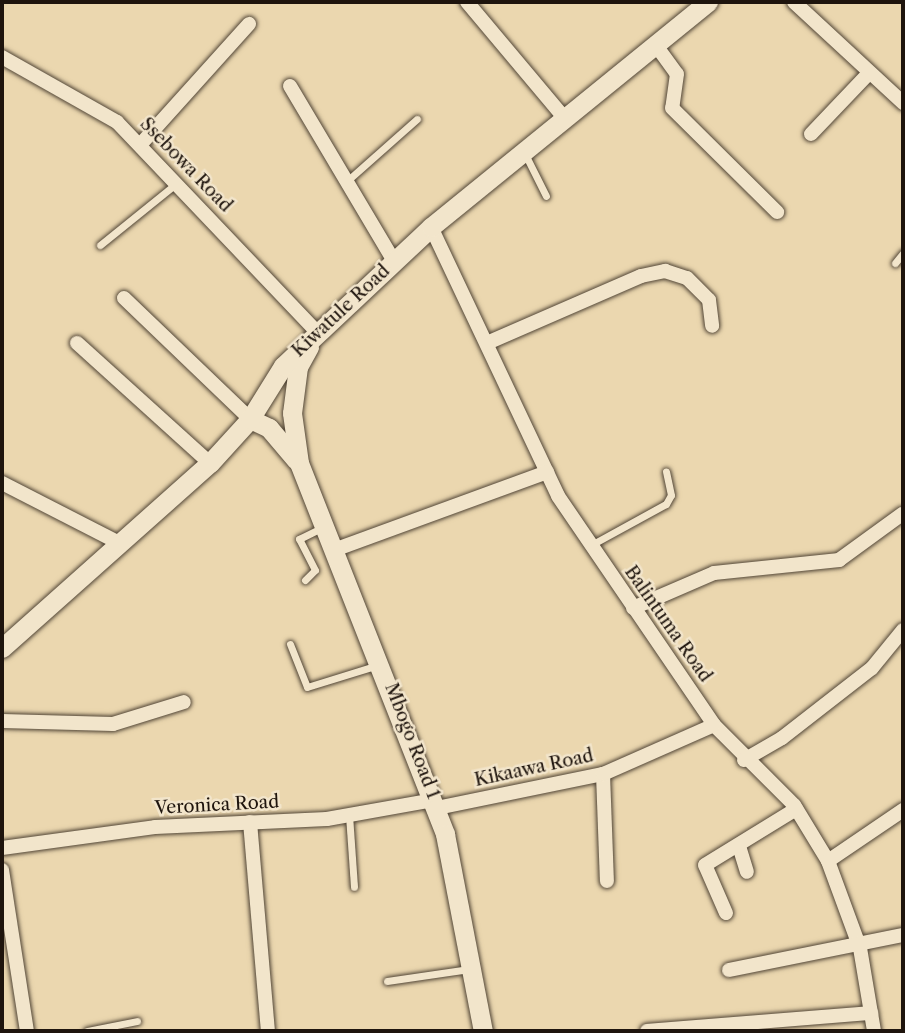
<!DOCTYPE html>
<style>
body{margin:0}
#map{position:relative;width:905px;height:1033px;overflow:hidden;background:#ebd7af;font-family:"Libre Caslon Text",serif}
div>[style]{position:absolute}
.roads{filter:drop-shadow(0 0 2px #514536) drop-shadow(0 0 2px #514536)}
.lane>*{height:7px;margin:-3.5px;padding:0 3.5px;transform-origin:3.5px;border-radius:3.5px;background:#f2e5cb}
.street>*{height:14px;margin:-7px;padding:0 7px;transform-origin:7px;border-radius:7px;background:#f2e5cb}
.secondary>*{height:19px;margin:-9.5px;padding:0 9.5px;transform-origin:9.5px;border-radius:9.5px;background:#f2e5cb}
span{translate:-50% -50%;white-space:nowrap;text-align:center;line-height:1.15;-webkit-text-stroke:5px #f2e5cb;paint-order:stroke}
.street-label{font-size:18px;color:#1e140d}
.frame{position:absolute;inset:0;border:4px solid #1e140d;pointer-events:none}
</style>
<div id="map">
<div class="roads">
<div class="lane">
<div style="left:524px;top:152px;width:49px;rotate:63.4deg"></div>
<div style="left:348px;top:180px;width:92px;rotate:-41.5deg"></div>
<div style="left:100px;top:245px;width:100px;rotate:-38.9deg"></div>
<div style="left:895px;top:263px;width:13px;rotate:-51deg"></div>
<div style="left:591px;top:545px;width:85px;rotate:-28.7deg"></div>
<div style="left:666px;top:504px;width:10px;rotate:-61deg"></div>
<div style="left:671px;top:495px;width:24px;rotate:-102deg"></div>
<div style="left:305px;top:580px;width:14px;rotate:-45deg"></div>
<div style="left:315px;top:570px;width:35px;rotate:-117deg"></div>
<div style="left:299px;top:539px;width:28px;rotate:-26deg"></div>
<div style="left:290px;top:644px;width:46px;rotate:68.4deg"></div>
<div style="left:307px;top:687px;width:74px;rotate:-17.2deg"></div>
<div style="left:349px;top:815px;width:72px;rotate:86deg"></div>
<div style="left:387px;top:981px;width:83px;rotate:-8.3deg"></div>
<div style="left:87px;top:1031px;width:51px;rotate:-11.3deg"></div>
</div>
<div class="street">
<div style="left:467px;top:2px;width:146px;rotate:50deg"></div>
<div style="left:794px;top:2px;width:149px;rotate:42.8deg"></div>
<div style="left:655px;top:44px;width:37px;rotate:54deg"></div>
<div style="left:677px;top:74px;width:34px;rotate:98deg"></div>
<div style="left:672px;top:108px;width:148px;rotate:44.7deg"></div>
<div style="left:2px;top:57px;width:132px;rotate:29.5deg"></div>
<div style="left:117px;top:122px;width:291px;rotate:46.4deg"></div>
<div style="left:290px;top:86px;width:204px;rotate:59.3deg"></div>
<div style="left:811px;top:134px;width:84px;rotate:-46.4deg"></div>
<div style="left:140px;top:145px;width:163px;rotate:-48deg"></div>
<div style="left:431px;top:227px;width:297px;rotate:64.7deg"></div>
<div style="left:558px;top:496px;width:277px;rotate:55.7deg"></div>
<div style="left:714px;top:725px;width:113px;rotate:45deg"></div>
<div style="left:794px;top:805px;width:66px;rotate:58.7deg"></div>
<div style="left:828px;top:861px;width:93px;rotate:69.8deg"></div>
<div style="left:860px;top:948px;width:84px;rotate:80.4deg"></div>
<div style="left:124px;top:298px;width:175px;rotate:43.8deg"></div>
<div style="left:77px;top:343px;width:179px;rotate:42.1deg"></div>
<div style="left:487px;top:343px;width:168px;rotate:-23.5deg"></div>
<div style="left:641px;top:276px;width:25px;rotate:-12deg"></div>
<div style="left:665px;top:271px;width:23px;rotate:18deg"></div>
<div style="left:687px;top:278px;width:31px;rotate:45deg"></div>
<div style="left:709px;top:300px;width:26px;rotate:83deg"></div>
<div style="left:2px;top:483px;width:134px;rotate:27.1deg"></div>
<div style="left:334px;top:550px;width:227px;rotate:-20.1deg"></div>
<div style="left:633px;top:608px;width:88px;rotate:-23.4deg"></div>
<div style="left:714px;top:573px;width:126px;rotate:-5.9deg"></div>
<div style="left:839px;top:560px;width:78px;rotate:-36.1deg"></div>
<div style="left:2px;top:721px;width:111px;rotate:1.5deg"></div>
<div style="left:113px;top:724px;width:74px;rotate:-17.2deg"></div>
<div style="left:744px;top:760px;width:44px;rotate:-30.1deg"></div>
<div style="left:782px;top:738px;width:114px;rotate:-37.9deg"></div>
<div style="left:872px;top:668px;width:49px;rotate:-50.8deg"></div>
<div style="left:603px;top:774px;width:107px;rotate:87.9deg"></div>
<div style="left:437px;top:808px;width:169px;rotate:-11.6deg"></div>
<div style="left:603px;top:774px;width:121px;rotate:-23.8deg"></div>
<div style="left:250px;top:822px;width:210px;rotate:85.1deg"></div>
<div style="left:739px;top:846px;width:27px;rotate:73deg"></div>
<div style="left:2px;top:848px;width:154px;rotate:-7.8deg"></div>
<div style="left:155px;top:827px;width:172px;rotate:-2.7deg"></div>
<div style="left:327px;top:819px;width:109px;rotate:-10.1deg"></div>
<div style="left:828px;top:861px;width:91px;rotate:-34.2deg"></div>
<div style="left:2px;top:870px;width:163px;rotate:81.2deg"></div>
<div style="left:726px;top:913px;width:52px;rotate:-113.6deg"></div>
<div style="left:705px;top:865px;width:107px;rotate:-31.6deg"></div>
<div style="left:729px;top:970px;width:177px;rotate:-11.4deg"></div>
<div style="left:647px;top:1031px;width:225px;rotate:-4.6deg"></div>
</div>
<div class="secondary">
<div style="left:309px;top:347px;width:23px;rotate:119deg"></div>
<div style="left:298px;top:367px;width:46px;rotate:97.4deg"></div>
<div style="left:292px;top:413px;width:50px;rotate:82deg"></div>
<div style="left:299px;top:463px;width:399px;rotate:68.5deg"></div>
<div style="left:445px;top:834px;width:201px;rotate:79.1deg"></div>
<div style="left:250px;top:419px;width:21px;rotate:25deg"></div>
<div style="left:269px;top:428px;width:42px;rotate:49.8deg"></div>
<div style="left:2px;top:648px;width:278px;rotate:-41.7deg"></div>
<div style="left:210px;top:463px;width:59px;rotate:-47.7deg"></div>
<div style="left:250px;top:419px;width:62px;rotate:-58.1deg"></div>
<div style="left:283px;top:366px;width:203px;rotate:-43.2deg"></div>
<div style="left:431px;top:227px;width:357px;rotate:-39.1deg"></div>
</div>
</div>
<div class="street-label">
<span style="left:186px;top:165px;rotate:46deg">Ssebowa Road</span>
<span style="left:341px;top:311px;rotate:-43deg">Kiwatule Road</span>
<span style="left:668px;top:624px;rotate:55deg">Balintuma Road</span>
<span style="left:412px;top:741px;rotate:69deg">Mbogo Road 1</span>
<span style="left:534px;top:768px;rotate:-12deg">Kikaawa Road</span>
<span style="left:217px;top:805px;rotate:-3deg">Veronica Road</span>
</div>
<div class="frame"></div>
</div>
